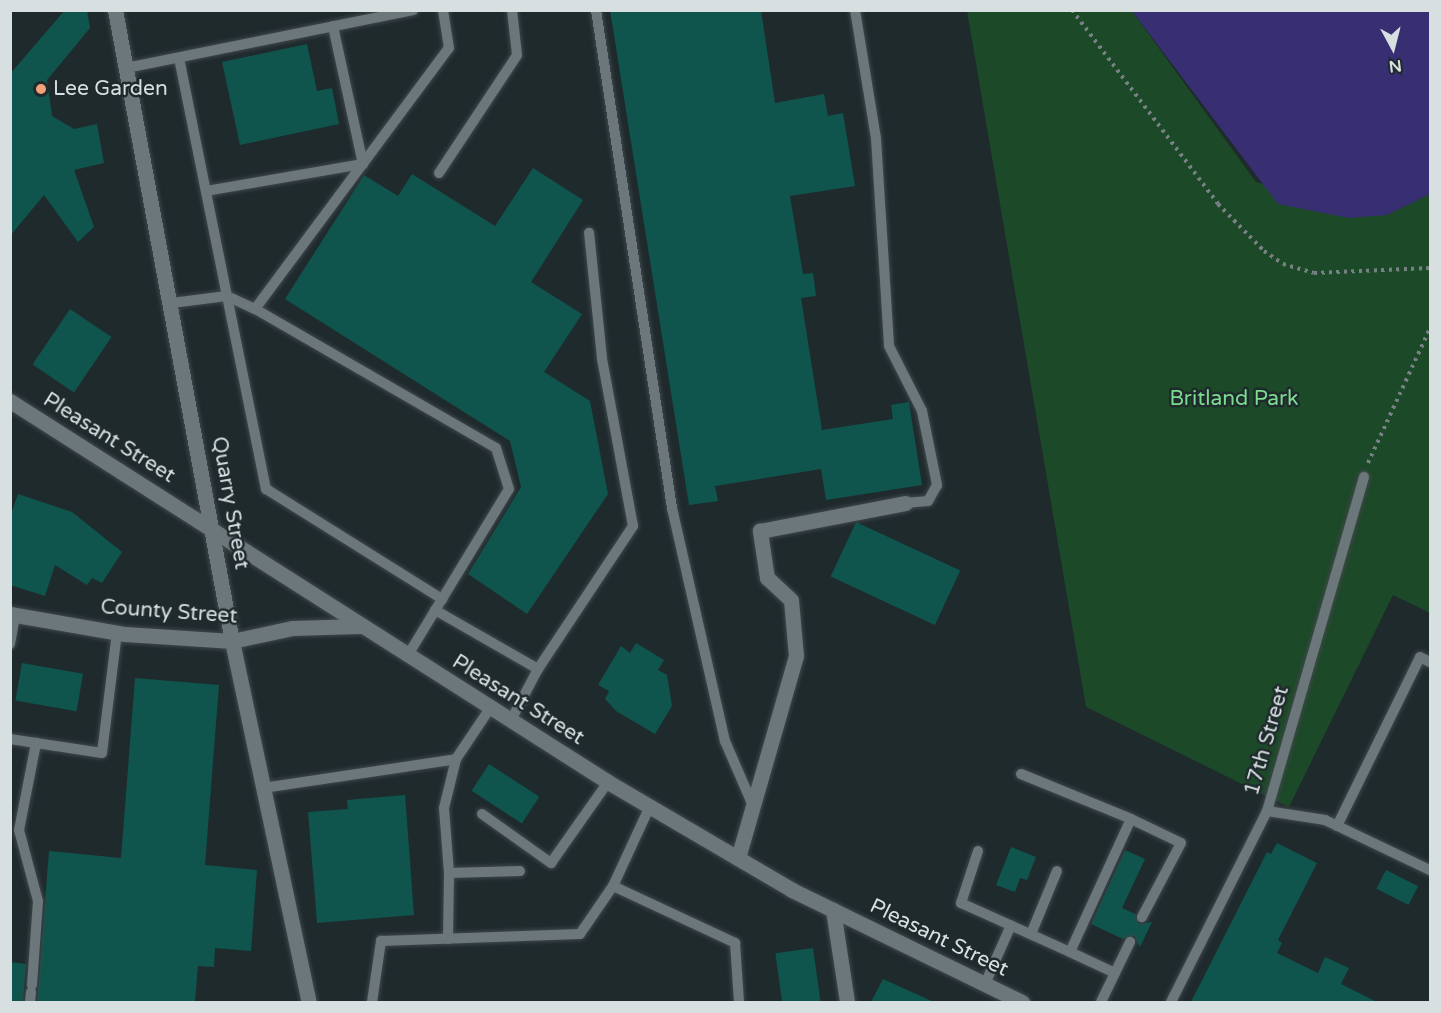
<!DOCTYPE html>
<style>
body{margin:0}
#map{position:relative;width:1441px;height:1013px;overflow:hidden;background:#1f2a2d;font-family:"Varela Round",sans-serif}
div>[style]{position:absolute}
.green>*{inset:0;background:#1c4927}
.water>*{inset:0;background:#372f72}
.building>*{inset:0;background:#0f554d;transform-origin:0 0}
.path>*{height:4px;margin-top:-2px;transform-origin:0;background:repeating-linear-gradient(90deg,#778183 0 3px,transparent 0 7.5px)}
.roads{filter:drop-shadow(0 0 2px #3f474a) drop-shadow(0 0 2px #3f474a)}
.lane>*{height:10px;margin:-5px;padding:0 5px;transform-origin:5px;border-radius:5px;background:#6b777a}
.street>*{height:15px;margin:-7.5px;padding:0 7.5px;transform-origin:7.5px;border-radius:7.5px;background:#6b777a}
.secondary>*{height:15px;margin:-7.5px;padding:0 7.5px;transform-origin:7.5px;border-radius:7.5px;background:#6b777a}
.dots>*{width:16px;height:16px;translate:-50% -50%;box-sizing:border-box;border:3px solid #1f2a2d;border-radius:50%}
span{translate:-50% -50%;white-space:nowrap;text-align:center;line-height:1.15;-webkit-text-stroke:5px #1f2a2d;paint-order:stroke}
.poi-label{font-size:21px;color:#d8dfe1}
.left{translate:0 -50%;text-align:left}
.park-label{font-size:21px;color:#7bdb8e}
.street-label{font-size:21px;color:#d8dfe1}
.frame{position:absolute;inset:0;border:12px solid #d8dfe1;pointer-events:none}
.north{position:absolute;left:1363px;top:18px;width:60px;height:60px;-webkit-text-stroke:4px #1f2a2d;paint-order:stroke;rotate:173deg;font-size:16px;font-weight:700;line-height:24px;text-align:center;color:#d8dfe1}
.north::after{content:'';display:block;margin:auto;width:21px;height:27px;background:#d8dfe1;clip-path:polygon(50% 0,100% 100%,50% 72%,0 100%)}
</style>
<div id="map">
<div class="green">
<div style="clip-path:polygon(967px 11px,1132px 11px,1256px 182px,1387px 215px,1430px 194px,1430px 613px,1393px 595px,1289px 807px,1086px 707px)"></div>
</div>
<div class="water">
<div style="clip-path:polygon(1132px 11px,1430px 11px,1430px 194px,1387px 215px,1349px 218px,1278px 204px)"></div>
</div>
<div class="building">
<div style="clip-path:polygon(65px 10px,87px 10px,90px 28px,47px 80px,52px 116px,74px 129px,97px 124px,104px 163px,74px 170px,94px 227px,78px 242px,44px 195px,10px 236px,10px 74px)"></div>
<div style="clip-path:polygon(610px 10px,761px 10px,775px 103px,824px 94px,828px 116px,843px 113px,855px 186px,790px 196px,803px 274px,813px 273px,816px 296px,801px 298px,822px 430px,893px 419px,891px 405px,909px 402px,922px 485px,826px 500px,821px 469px,715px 486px,718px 501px,689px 505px)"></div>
<div style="clip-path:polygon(307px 44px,317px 91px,332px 88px,339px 124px,240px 145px,222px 62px)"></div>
<div style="clip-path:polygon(533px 168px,583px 200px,531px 282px,582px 314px,544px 372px,590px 401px,608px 494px,527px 614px,468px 574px,521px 487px,510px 441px,285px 299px,364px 175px,398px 196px,412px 174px,495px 226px)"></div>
<div style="left:70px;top:309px;width:50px;height:67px;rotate:34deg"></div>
<div style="clip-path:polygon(18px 494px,72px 512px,122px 552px,102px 583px,92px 578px,87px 585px,55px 565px,45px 596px,10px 585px,10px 517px)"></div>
<div style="left:856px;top:522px;width:115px;height:60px;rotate:25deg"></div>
<div style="clip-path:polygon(636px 643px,664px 660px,658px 670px,667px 675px,672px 706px,655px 734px,616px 711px,605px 699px,609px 691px,598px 685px,621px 646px,630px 653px)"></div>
<div style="left:22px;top:663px;width:62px;height:38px;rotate:10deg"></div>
<div style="clip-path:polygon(135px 678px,219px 685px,205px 865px,257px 870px,251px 951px,215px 948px,214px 967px,198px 966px,195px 1002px,37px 1002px,49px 851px,121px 858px)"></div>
<div style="left:489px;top:764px;width:60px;height:32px;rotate:33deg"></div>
<div style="clip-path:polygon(405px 795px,414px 915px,317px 923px,308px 812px,348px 809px,347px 800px)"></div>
<div style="clip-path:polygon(1277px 843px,1317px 863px,1278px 940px,1282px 943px,1277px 953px,1318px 973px,1325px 957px,1349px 968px,1341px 984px,1377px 1002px,1191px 1002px,1267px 852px,1271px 854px)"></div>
<div style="clip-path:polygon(1011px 847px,1036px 857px,1027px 880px,1020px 878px,1015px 892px,996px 885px)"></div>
<div style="clip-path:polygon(1125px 850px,1145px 859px,1122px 908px,1135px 914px,1139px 924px,1152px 922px,1140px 947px,1134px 936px,1123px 939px,1091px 924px)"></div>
<div style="left:1386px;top:870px;width:36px;height:21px;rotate:27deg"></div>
<div style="left:813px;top:948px;width:55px;height:38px;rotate:82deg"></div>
<div style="clip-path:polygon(10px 962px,26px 964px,23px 1002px,10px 1002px)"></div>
<div style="clip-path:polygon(883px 979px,934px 1002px,871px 1002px)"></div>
</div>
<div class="path">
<div style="left:1072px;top:10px;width:243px;rotate:53deg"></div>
<div style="left:1218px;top:204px;width:66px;rotate:45.6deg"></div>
<div style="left:1264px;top:251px;width:23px;rotate:34deg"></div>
<div style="left:1283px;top:264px;width:32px;rotate:16deg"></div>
<div style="left:1314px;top:273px;width:116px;rotate:-2.5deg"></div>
<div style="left:1368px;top:463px;width:149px;rotate:-65.3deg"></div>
</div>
<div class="roads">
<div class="lane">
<div style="left:596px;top:10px;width:504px;rotate:81.32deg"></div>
<div style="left:672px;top:508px;width:239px;rotate:77.2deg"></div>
<div style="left:725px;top:741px;width:73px;rotate:66.6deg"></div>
<div style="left:855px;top:10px;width:130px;rotate:80.7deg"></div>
<div style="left:876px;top:138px;width:208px;rotate:86.4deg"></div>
<div style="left:889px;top:346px;width:73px;rotate:63.1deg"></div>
<div style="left:922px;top:411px;width:76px;rotate:78.5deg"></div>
<div style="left:937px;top:485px;width:18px;rotate:119deg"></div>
<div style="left:928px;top:501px;width:23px;rotate:175deg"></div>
<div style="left:179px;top:58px;width:440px;rotate:78.6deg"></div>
<div style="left:266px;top:489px;width:208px;rotate:32deg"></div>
<div style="left:126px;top:68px;width:293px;rotate:-11.4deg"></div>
<div style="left:439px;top:173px;width:141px;rotate:-56.5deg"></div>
<div style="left:517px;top:55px;width:45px;rotate:-96.3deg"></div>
<div style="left:206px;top:191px;width:159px;rotate:-9.8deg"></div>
<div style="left:363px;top:164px;width:141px;rotate:-102.3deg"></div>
<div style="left:172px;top:303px;width:55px;rotate:-7.3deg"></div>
<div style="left:227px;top:296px;width:31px;rotate:25deg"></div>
<div style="left:435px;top:610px;width:119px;rotate:29.8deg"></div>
<div style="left:538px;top:669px;width:172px;rotate:-56.4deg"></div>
<div style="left:633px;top:526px;width:171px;rotate:-100.5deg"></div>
<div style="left:602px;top:358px;width:126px;rotate:-95.9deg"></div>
<div style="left:10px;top:644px;width:29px;rotate:-80deg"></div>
<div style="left:408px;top:655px;width:194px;rotate:-58.7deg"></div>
<div style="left:509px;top:489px;width:43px;rotate:-107.6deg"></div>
<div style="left:496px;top:448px;width:278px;rotate:-150deg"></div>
<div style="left:255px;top:309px;width:325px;rotate:-53.4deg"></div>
<div style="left:449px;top:48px;width:38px;rotate:-99deg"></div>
<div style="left:511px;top:720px;width:58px;rotate:-62.1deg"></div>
<div style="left:10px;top:739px;width:93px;rotate:8.7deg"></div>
<div style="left:102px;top:753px;width:122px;rotate:-82.9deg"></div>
<div style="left:1021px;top:774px;width:119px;rotate:22.2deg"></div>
<div style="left:263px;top:788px;width:195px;rotate:-8.5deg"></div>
<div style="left:456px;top:759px;width:63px;rotate:-56.1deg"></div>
<div style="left:650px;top:806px;width:88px;rotate:114.8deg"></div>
<div style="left:613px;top:886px;width:135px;rotate:25deg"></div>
<div style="left:735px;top:943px;width:59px;rotate:86.1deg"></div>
<div style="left:1267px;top:811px;width:59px;rotate:8.8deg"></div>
<div style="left:1325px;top:820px;width:116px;rotate:25.5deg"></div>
<div style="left:482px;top:814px;width:85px;rotate:35.4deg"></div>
<div style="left:551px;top:863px;width:99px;rotate:-54.9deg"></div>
<div style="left:1337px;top:826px;width:188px;rotate:-63.8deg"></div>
<div style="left:1420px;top:657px;width:11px;rotate:27deg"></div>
<div style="left:978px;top:851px;width:55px;rotate:108.1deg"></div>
<div style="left:961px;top:903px;width:120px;rotate:24.2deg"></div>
<div style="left:449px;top:873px;width:65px;rotate:-94.4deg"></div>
<div style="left:444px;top:808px;width:50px;rotate:-76.2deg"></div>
<div style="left:1031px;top:934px;width:68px;rotate:-67.6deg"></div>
<div style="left:448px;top:939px;width:66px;rotate:-89.1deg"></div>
<div style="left:449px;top:873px;width:71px;rotate:-1.6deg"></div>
<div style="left:1115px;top:973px;width:50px;rotate:-155deg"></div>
<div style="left:1070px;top:952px;width:146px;rotate:-65.4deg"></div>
<div style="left:1131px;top:819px;width:55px;rotate:25.6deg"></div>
<div style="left:1181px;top:843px;width:84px;rotate:117.8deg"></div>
<div style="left:985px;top:984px;width:64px;rotate:-66.2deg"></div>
<div style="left:32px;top:985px;width:84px;rotate:-85.9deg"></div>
<div style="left:38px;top:901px;width:73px;rotate:-105deg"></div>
<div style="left:19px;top:830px;width:89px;rotate:-78.9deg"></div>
<div style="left:30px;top:1002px;width:10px;rotate:-84deg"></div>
<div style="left:372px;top:1002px;width:62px;rotate:-81.6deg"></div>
<div style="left:381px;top:941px;width:199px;rotate:-2deg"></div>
<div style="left:580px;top:934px;width:58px;rotate:-55.5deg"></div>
<div style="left:1101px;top:1002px;width:67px;rotate:-64.2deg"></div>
<div style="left:1171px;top:1002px;width:214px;rotate:-63.3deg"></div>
<div style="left:1267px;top:811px;width:348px;rotate:-73.8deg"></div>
</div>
<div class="street">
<div style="left:738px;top:858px;width:210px;rotate:-74deg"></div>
<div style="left:796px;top:656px;width:56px;rotate:-95.1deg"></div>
<div style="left:791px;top:600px;width:33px;rotate:-137deg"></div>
<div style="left:767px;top:578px;width:48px;rotate:-98.5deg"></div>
<div style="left:760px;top:531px;width:148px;rotate:-10.9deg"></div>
<div style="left:833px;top:910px;width:93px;rotate:81.3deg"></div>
</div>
<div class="secondary">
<div style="left:115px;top:10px;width:642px;rotate:79.5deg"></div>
<div style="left:232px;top:641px;width:369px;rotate:78deg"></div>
<div style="left:10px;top:401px;width:709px;rotate:32.5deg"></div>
<div style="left:608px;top:782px;width:213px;rotate:30.4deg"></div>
<div style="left:792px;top:890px;width:256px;rotate:26deg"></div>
<div style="left:10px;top:614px;width:117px;rotate:9.9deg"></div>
<div style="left:125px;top:634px;width:107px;rotate:3.7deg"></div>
<div style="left:232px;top:641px;width:61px;rotate:-12.2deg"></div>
<div style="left:292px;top:628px;width:69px;rotate:-1.7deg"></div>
</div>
</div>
<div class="dots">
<div style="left:41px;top:89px;background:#f1a27b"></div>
</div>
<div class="poi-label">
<span class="left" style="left:53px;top:89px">Lee Garden</span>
</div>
<div class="park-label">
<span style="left:1234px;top:399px">Britland Park</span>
</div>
<div class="street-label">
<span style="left:109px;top:438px;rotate:32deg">Pleasant Street</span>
<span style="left:230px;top:503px;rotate:80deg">Quarry Street</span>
<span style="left:169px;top:612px;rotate:4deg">County Street</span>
<span style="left:518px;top:700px;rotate:32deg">Pleasant Street</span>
<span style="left:1267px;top:741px;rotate:-74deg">17th Street</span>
<span style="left:939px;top:938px;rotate:26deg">Pleasant Street</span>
</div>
<div class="frame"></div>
<div class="north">N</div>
</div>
